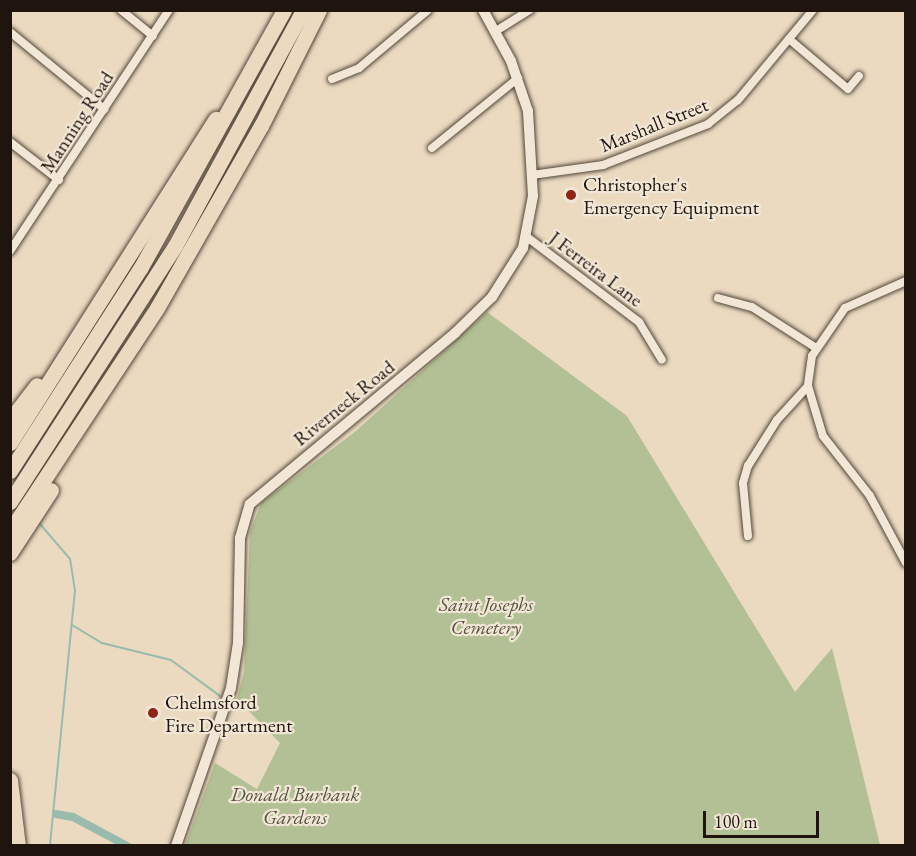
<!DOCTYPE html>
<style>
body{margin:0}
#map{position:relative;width:916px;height:856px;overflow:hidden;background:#ebdac0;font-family:"EB Garamond",serif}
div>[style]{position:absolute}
.green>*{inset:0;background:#b3c095}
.stream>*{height:2px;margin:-1px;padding:0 1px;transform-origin:1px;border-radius:1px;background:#99bbad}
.canal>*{height:8px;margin:-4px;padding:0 4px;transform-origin:4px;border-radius:4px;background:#99bbad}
.roads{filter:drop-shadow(0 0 2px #52463a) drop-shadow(0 0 2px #52463a)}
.street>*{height:8px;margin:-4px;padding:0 4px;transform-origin:4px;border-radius:4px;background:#f2e7d6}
.secondary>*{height:10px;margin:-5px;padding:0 5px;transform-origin:5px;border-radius:5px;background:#f2e7d6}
.highway>*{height:15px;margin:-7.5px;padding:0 7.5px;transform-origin:7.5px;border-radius:7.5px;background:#ebdac0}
.dots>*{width:16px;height:16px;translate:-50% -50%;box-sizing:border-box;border:3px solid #f2e7d6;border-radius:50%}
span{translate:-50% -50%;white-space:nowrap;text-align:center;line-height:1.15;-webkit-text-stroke:4.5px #f2e7d6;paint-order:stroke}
.street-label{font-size:20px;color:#1f150e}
.poi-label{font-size:20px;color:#1f150e}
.left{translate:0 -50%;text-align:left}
.park-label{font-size:20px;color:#53513d;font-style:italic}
.frame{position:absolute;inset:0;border:12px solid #1f150e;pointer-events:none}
.scale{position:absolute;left:703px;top:811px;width:116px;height:27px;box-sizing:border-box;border:3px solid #1f150e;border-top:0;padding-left:8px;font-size:18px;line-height:21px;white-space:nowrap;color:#1f150e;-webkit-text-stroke:4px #f2e7d6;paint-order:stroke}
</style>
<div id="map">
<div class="green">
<div style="clip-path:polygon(487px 312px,627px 416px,795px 692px,832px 648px,880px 845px,185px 846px,215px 763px,257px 789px,280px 743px,237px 699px,244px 672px,250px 532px,261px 503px,356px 431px)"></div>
</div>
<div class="stream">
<div style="left:40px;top:524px;width:46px;rotate:49.4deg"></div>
<div style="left:70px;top:559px;width:31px;rotate:81deg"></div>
<div style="left:75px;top:590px;width:257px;rotate:95.6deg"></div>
<div style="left:72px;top:625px;width:35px;rotate:31deg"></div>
<div style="left:102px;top:643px;width:71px;rotate:13.8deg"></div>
<div style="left:171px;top:660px;width:61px;rotate:36.3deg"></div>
</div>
<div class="canal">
<div style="left:56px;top:814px;width:17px;rotate:10deg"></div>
<div style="left:73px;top:817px;width:61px;rotate:28.2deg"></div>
</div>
<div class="roads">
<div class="street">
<div style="left:121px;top:10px;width:41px;rotate:39.1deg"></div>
<div style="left:496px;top:31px;width:40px;rotate:-32deg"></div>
<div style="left:10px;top:32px;width:122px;rotate:39.3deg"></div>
<div style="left:789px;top:39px;width:77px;rotate:40.3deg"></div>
<div style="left:848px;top:89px;width:17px;rotate:-50deg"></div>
<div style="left:332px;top:79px;width:29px;rotate:-22deg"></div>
<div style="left:359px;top:68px;width:90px;rotate:-40deg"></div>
<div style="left:10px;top:142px;width:62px;rotate:37.8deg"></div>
<div style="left:432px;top:148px;width:111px;rotate:-39.1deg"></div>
<div style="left:532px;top:175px;width:72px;rotate:-8deg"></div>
<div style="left:603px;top:165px;width:113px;rotate:-21.3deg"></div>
<div style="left:708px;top:124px;width:38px;rotate:-39deg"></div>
<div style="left:738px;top:100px;width:117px;rotate:-50.2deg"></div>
<div style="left:527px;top:237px;width:141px;rotate:37.2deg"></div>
<div style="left:639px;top:322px;width:44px;rotate:58.8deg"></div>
<div style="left:10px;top:251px;width:289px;rotate:-56.6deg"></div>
<div style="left:906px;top:281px;width:67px;rotate:156.1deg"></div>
<div style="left:845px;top:308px;width:58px;rotate:124.5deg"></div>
<div style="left:812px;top:356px;width:30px;rotate:98deg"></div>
<div style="left:808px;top:386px;width:52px;rotate:73.3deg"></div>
<div style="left:823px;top:436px;width:76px;rotate:51.9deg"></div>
<div style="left:870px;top:496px;width:76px;rotate:61.8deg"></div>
<div style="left:718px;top:298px;width:35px;rotate:15deg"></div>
<div style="left:752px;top:307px;width:76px;rotate:32.6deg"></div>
<div style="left:748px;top:536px;width:53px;rotate:-95.4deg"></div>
<div style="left:743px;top:483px;width:18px;rotate:-74deg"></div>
<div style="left:748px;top:466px;width:54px;rotate:-57.8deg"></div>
<div style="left:777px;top:420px;width:46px;rotate:-47.6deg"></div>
</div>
<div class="secondary">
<div style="left:176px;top:846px;width:167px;rotate:-70.8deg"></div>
<div style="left:231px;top:688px;width:46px;rotate:-81.2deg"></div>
<div style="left:238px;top:643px;width:105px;rotate:-88.9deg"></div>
<div style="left:240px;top:538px;width:35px;rotate:-74deg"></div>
<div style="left:250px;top:504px;width:267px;rotate:-39.8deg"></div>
<div style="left:455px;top:333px;width:52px;rotate:-44.2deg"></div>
<div style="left:492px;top:297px;width:58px;rotate:-57.7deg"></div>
<div style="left:523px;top:248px;width:53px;rotate:-79.1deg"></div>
<div style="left:533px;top:196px;width:85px;rotate:-93.4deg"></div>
<div style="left:528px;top:111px;width:53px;rotate:-108.8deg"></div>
<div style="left:511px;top:61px;width:58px;rotate:-118.8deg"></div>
</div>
<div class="highway">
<div style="left:10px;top:420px;width:44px;rotate:-52.4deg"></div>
<div style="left:10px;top:443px;width:384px;rotate:-57.6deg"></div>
<div style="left:10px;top:471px;width:242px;rotate:-57.3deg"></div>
<div style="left:141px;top:267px;width:294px;rotate:-60.9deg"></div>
<div style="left:10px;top:502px;width:305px;rotate:-57.2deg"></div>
<div style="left:175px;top:246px;width:268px;rotate:-61.5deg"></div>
<div style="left:10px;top:531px;width:267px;rotate:-56.6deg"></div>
<div style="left:157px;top:308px;width:210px;rotate:-60.3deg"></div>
<div style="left:261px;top:126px;width:130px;rotate:-63.4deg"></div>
<div style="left:10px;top:553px;width:75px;rotate:-56.9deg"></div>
<div style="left:10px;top:780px;width:66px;rotate:83.1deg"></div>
</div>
</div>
<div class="dots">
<div style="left:571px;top:195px;background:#8f2418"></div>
<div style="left:153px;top:713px;background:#8f2418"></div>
</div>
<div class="street-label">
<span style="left:77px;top:122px;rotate:-57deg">Manning Road</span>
<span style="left:654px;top:125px;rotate:-22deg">Marshall Street</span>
<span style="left:596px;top:269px;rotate:37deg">J Ferreira Lane</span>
<span style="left:344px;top:403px;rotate:-39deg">Riverneck Road</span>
</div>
<div class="poi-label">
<span class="left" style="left:583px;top:196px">Christopher's<br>Emergency Equipment</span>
<span class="left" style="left:165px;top:714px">Chelmsford<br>Fire Department</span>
</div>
<div class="park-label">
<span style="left:486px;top:616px">Saint Josephs<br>Cemetery</span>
<span style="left:295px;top:806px">Donald Burbank<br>Gardens</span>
</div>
<div class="frame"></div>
<div class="scale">100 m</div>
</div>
